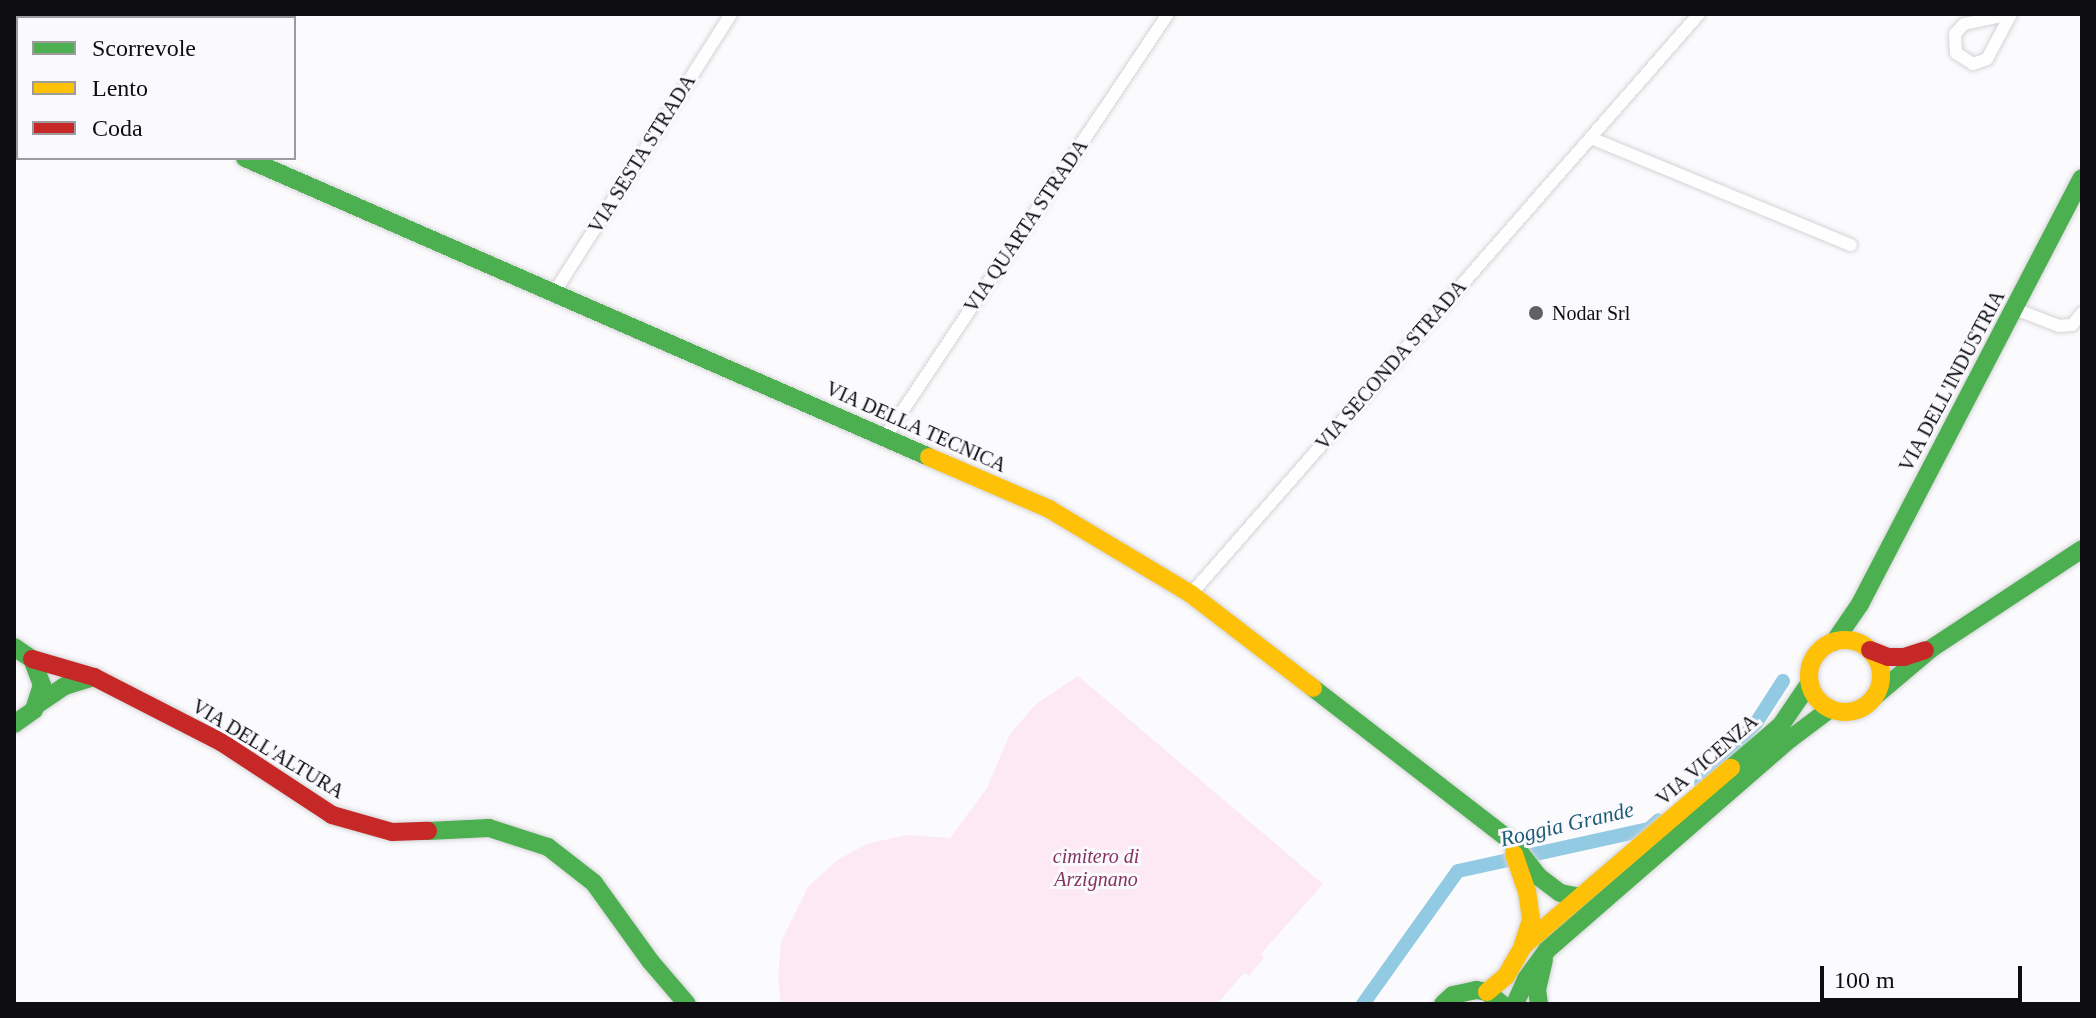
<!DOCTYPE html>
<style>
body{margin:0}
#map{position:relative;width:2096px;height:1018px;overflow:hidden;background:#fbfbfd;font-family:Georgia,serif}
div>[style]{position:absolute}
.green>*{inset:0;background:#fde9f3}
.canal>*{height:14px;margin:-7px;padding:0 7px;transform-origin:7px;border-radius:7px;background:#93cae3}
.roads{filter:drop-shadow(0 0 2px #d4d4d7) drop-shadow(0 0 2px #d4d4d7)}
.street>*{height:12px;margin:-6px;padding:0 6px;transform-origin:6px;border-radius:6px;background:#fefeff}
.fast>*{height:18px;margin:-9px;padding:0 9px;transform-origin:9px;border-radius:9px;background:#4caf50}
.slow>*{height:18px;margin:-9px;padding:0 9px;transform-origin:9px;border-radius:9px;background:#ffc107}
.slow>.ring{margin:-9px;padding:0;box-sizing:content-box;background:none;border:18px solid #ffc107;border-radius:50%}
.jam>*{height:18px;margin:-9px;padding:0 9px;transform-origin:9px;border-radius:9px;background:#c62828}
.dots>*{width:22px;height:22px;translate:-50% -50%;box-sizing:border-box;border:4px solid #fafafe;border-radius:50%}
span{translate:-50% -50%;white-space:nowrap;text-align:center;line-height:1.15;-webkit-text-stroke:6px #fafafe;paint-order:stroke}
.street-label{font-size:20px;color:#0e0e12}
.poi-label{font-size:20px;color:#0e0e12}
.left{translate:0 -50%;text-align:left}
.park-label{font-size:20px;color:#853460;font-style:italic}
.water-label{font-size:22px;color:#1e5b74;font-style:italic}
.frame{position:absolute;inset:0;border:16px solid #0e0e12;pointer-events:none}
.legend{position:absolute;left:16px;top:16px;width:280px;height:144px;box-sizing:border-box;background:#fafafe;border:2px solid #9c9ca0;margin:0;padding:10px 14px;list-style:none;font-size:24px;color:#0e0e12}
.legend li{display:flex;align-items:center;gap:16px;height:40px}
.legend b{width:40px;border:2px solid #9c9ca0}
.scale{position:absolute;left:1820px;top:966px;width:202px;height:36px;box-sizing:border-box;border:4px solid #0e0e12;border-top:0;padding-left:10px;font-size:24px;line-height:28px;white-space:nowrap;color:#0e0e12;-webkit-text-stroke:6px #fafafe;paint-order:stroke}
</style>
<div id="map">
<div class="green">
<div style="clip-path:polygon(1078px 676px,1323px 884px,1261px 954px,1264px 958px,1249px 976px,1244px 973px,1217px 1004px,781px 1004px,778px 978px,781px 942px,808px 887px,836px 861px,866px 844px,907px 835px,950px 838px,987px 788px,1010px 734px,1035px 705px)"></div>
</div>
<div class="canal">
<div style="left:1701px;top:783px;width:81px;rotate:-47.5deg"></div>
<div style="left:1756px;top:723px;width:50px;rotate:-57.3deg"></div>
<div style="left:1363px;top:1004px;width:163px;rotate:-54.5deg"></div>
<div style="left:1458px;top:871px;width:196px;rotate:-12.4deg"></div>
<div style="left:1649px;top:829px;width:13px;rotate:-42deg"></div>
</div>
<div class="roads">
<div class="street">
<div style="left:2011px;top:14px;width:51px;rotate:118.1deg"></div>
<div style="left:1987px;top:59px;width:15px;rotate:160deg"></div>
<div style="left:1973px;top:64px;width:20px;rotate:-147deg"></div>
<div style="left:1956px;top:53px;width:19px;rotate:-93deg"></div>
<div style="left:1955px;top:34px;width:13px;rotate:-48deg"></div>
<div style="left:1964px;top:24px;width:48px;rotate:-12deg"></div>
<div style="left:109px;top:18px;width:5px;rotate:-53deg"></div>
<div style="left:1591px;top:138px;width:281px;rotate:22.4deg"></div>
<div style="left:554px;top:293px;width:330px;rotate:-57.6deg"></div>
<div style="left:2015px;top:309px;width:47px;rotate:21.1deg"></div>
<div style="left:2059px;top:326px;width:13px;rotate:-4deg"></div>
<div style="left:2072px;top:325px;width:16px;rotate:-50deg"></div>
<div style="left:885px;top:437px;width:509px;rotate:-56.22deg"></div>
<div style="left:1191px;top:594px;width:771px;rotate:-48.79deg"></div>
</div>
<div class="fast">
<div style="left:245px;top:158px;width:746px;rotate:23.61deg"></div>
<div style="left:1834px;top:642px;width:46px;rotate:-55.6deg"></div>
<div style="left:1860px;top:604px;width:480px;rotate:-62.5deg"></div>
<div style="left:14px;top:647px;width:22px;rotate:34deg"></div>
<div style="left:32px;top:659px;width:28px;rotate:69deg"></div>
<div style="left:42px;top:685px;width:26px;rotate:108deg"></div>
<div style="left:34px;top:710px;width:24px;rotate:145deg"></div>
<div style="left:1313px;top:688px;width:249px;rotate:37.7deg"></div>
<div style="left:1510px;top:840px;width:47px;rotate:51.9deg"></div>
<div style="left:1539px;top:877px;width:26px;rotate:37deg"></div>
<div style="left:1560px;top:893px;width:20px;rotate:11deg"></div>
<div style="left:1875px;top:696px;width:75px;rotate:-40.1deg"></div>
<div style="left:1932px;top:648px;width:180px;rotate:-33.4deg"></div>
<div style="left:38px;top:704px;width:32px;rotate:-34deg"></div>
<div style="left:65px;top:686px;width:30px;rotate:-17deg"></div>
<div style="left:1731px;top:768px;width:66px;rotate:-40.7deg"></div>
<div style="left:1781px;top:725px;width:50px;rotate:-55.7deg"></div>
<div style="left:428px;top:831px;width:61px;rotate:-2.8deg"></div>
<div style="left:489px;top:828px;width:62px;rotate:17.9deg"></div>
<div style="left:548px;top:847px;width:58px;rotate:38deg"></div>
<div style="left:594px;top:883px;width:97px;rotate:54.2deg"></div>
<div style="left:651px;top:962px;width:55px;rotate:49.4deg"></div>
<div style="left:1443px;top:1004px;width:13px;rotate:-42deg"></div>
<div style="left:1453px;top:995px;width:24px;rotate:-12deg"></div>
<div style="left:1476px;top:990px;width:11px;rotate:10deg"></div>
<div style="left:1487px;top:992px;width:19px;rotate:39deg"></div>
<div style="left:1515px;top:1004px;width:27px;rotate:-66deg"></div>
<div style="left:1526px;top:979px;width:36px;rotate:-54deg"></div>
<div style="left:1547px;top:950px;width:322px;rotate:-41deg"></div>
<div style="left:1790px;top:739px;width:50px;rotate:-36.9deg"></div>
<div style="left:1539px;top:1004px;width:14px;rotate:-98deg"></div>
<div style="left:1537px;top:990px;width:31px;rotate:-77deg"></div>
</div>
<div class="slow">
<div style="left:14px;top:57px;width:4px;rotate:27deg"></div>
<div style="left:929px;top:457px;width:131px;rotate:23.4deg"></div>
<div style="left:1049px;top:509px;width:165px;rotate:30.9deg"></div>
<div style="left:1191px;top:594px;width:154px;rotate:37.6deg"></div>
<div class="ring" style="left:1809px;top:640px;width:54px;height:54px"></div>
<div style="left:1514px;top:854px;width:39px;rotate:71deg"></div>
<div style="left:1527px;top:891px;width:29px;rotate:82deg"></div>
<div style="left:1531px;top:920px;width:26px;rotate:108deg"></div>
<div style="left:1487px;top:992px;width:25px;rotate:-40deg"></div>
<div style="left:1506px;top:976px;width:34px;rotate:-60deg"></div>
<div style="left:1523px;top:946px;width:274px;rotate:-40.6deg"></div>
</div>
<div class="jam">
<div style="left:1870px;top:650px;width:19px;rotate:21deg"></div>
<div style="left:1888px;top:657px;width:16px"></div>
<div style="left:1904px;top:657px;width:22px;rotate:-18deg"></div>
<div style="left:32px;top:659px;width:65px;rotate:16.2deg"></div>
<div style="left:94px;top:677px;width:143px;rotate:27.1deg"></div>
<div style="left:221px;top:742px;width:133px;rotate:33.3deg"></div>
<div style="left:332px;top:815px;width:62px;rotate:15.8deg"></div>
<div style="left:392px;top:832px;width:36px;rotate:-2deg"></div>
</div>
</div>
<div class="dots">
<div style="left:1536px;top:313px;background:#616164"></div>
</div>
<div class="street-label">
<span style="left:642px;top:154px;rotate:-58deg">VIA SESTA STRADA</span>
<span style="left:1026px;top:226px;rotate:-56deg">VIA QUARTA STRADA</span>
<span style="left:1391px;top:365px;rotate:-49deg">VIA SECONDA STRADA</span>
<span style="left:1952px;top:381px;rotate:-62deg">VIA DELL'INDUSTRIA</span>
<span style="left:916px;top:427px;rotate:24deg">VIA DELLA TECNICA</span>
<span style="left:268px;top:749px;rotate:31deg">VIA DELL'ALTURA</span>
<span style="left:1707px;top:760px;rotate:-41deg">VIA VICENZA</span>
</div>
<div class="poi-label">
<span class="left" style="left:1552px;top:313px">Nodar Srl</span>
</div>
<div class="park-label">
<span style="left:1096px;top:868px">cimitero di<br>Arzignano</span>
</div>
<div class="water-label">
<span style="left:1567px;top:824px;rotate:-13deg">Roggia Grande</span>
</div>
<div class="frame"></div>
<ul class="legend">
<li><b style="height:10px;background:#4caf50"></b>Scorrevole</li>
<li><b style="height:10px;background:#ffc107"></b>Lento</li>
<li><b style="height:10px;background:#c62828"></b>Coda</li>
</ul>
<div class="scale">100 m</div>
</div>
